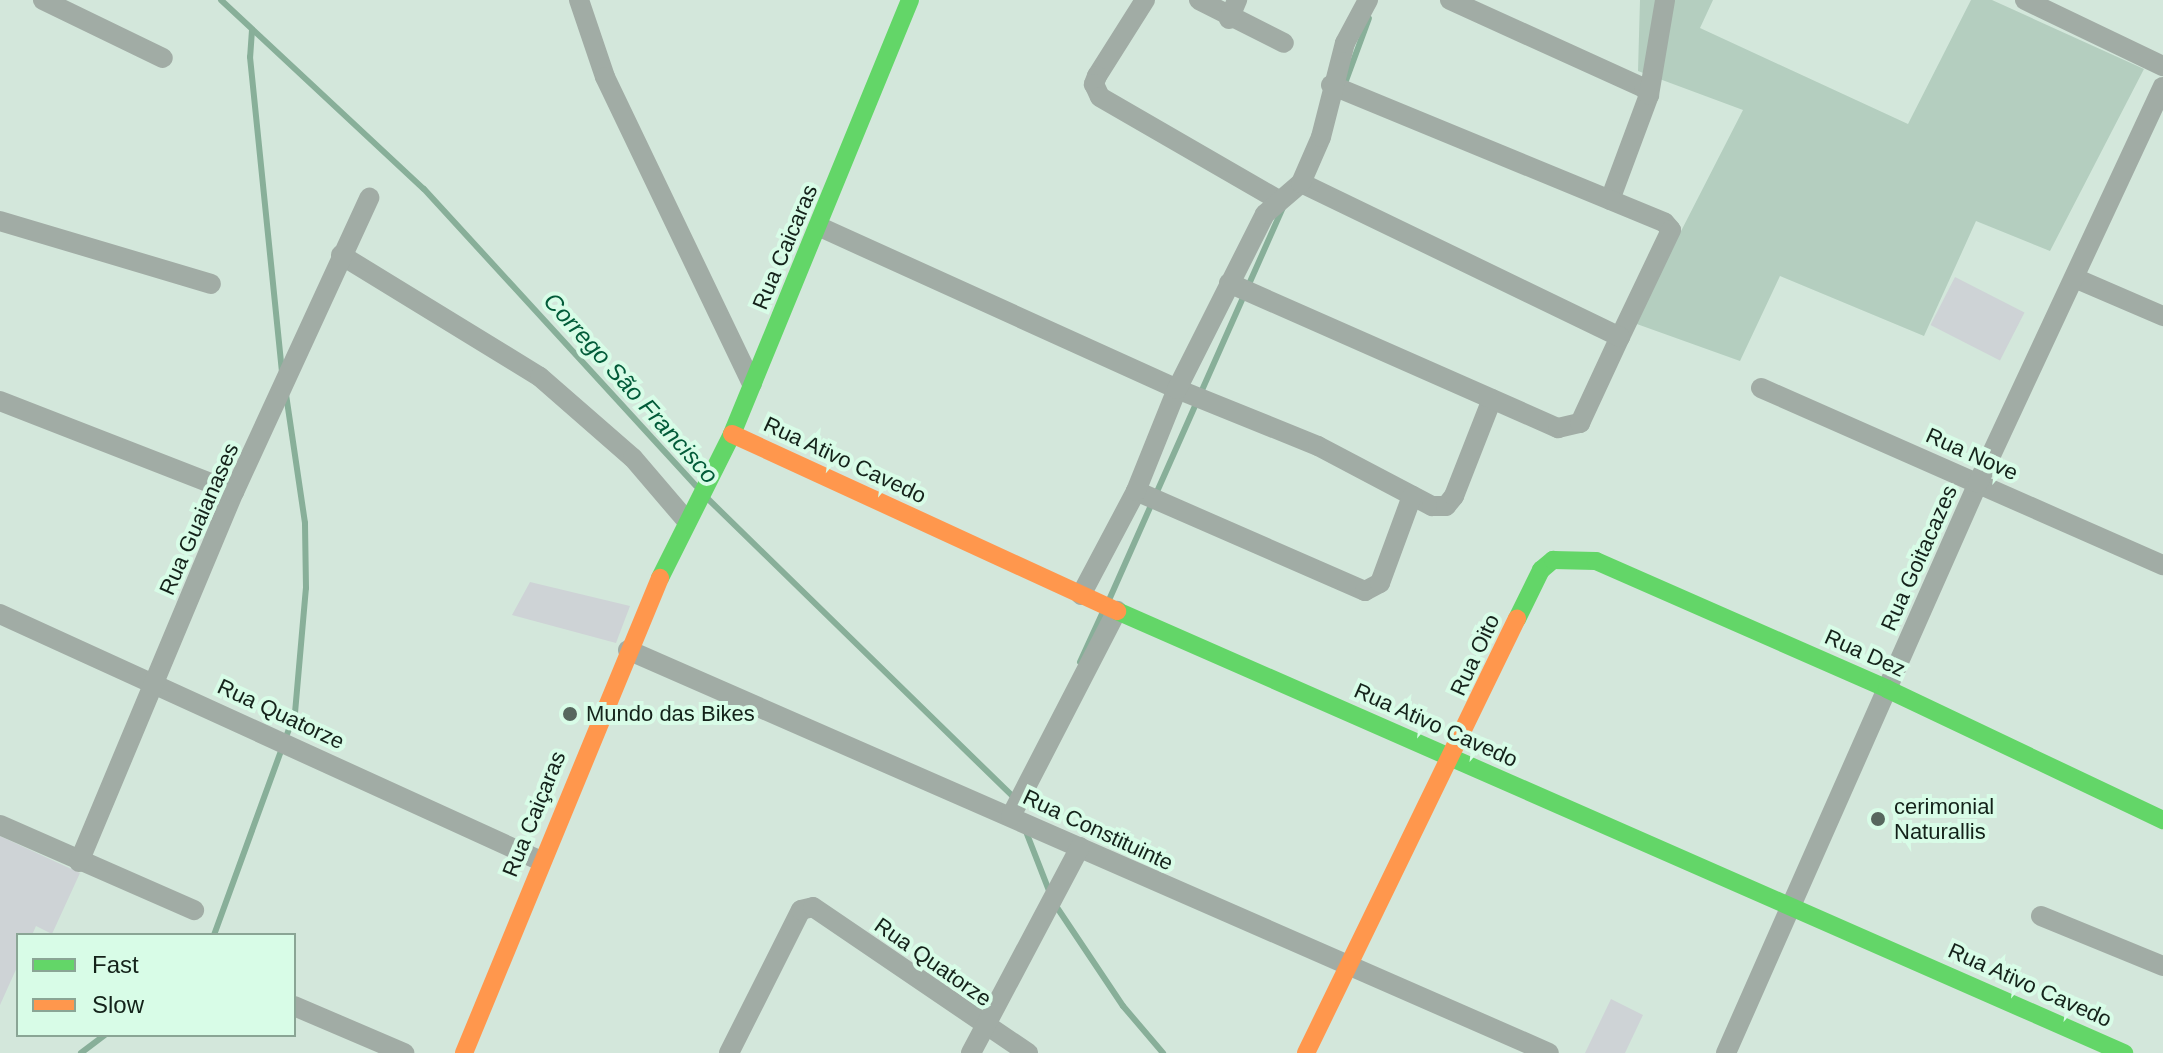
<!DOCTYPE html>
<meta charset="utf-8">
<style>
body{margin:0}
#map{position:relative;width:2163px;height:1053px;overflow:hidden;background:#d3e7db;font-family:Arial,sans-serif}
div>[style]{position:absolute}
.green>*{inset:0;background:#b4cebf}
.stream>*{height:6px;margin:-3px;padding:0 3px;transform-origin:3px;border-radius:3px;background:#88af99}
.building>*{inset:0;background:#ced3d6;transform-origin:0 0}
.street>*{height:20px;margin:-10px;padding:0 10px;transform-origin:10px;border-radius:10px;background:#a1aca5}
.fast>*{height:18px;margin:-9px;padding:0 9px;transform-origin:9px;border-radius:9px;background:#63d668}
.slow>*{height:18px;margin:-9px;padding:0 9px;transform-origin:9px;border-radius:9px;background:#ff974d}
.dots>*{width:22px;height:22px;translate:-50% -50%;box-sizing:border-box;border:4px solid #d8fce7;border-radius:50%}
span{translate:-50% -50%;white-space:nowrap;text-align:center;line-height:1.15;-webkit-text-stroke:8px #d8fce7;paint-order:stroke}
.street-label{font-size:22px;color:#14221a}
.poi-label{font-size:22px;color:#14221a}
.left{translate:0 -50%;text-align:left}
.water-label{font-size:24px;color:#025b39;font-style:italic}
.legend{position:absolute;left:16px;top:933px;width:280px;height:104px;box-sizing:border-box;background:#d8fce7;border:2px solid #8aa595;margin:0;padding:10px 14px;list-style:none;font-size:24px;color:#14221a}
.legend li{display:flex;align-items:center;gap:16px;height:40px}
.legend b{width:40px;border:2px solid #8aa595}
</style>
<div id="map">
<div class="green">
<div style="clip-path:polygon(1640px 0,1713px 0,1700px 28px,1908px 124px,1971px 0,1992px 0,2144px 69px,2050px 251px,1976px 221px,1924px 336px,1780px 276px,1740px 361px,1634px 323px,1743px 110px,1638px 71px)"></div>
</div>
<div class="stream">
<div style="left:221px;top:0;width:277px;rotate:43deg"></div>
<div style="left:424px;top:189px;width:403px;rotate:47.5deg"></div>
<div style="left:252px;top:30px;width:27px;rotate:94deg"></div>
<div style="left:250px;top:57px;width:317px;rotate:84.2deg"></div>
<div style="left:1344px;top:86px;width:72px;rotate:-69.8deg"></div>
<div style="left:706px;top:497px;width:432px;rotate:44.3deg"></div>
<div style="left:1109px;top:600px;width:429px;rotate:-66.1deg"></div>
<div style="left:1080px;top:662px;width:53px;rotate:-65.4deg"></div>
<div style="left:1025px;top:829px;width:69px;rotate:68.7deg"></div>
<div style="left:1054px;top:903px;width:124px;rotate:56.2deg"></div>
<div style="left:1123px;top:1006px;width:62px;rotate:49.6deg"></div>
<div style="left:214px;top:935px;width:236px;rotate:-70deg"></div>
<div style="left:295px;top:713px;width:125px;rotate:-85deg"></div>
<div style="left:306px;top:588px;width:65px;rotate:-90.9deg"></div>
<div style="left:305px;top:523px;width:129px;rotate:-98.4deg"></div>
<div style="left:81px;top:1053px;width:30px;rotate:-37deg"></div>
</div>
<div class="building">
<div style="left:1955px;top:277px;width:78px;height:54px;rotate:27deg"></div>
<div style="clip-path:polygon(530px 582px,630px 606px,616px 643px,512px 615px)"></div>
<div style="clip-path:polygon(0 836px,80px 873px,52px 934px,36px 926px,32px 935px,18px 935px,18px 965px,0 1005px)"></div>
<div style="clip-path:polygon(1611px 999px,1643px 1015px,1625px 1053px,1585px 1053px)"></div>
</div>
<div class="street">
<div style="left:43px;top:0;width:133px;rotate:25.8deg"></div>
<div style="left:579px;top:0;width:81px;rotate:71.3deg"></div>
<div style="left:605px;top:77px;width:340px;rotate:64.4deg"></div>
<div style="left:1145px;top:0;width:90px;rotate:122.3deg"></div>
<div style="left:1097px;top:76px;width:9px;rotate:111deg"></div>
<div style="left:1094px;top:84px;width:14px;rotate:65deg"></div>
<div style="left:1100px;top:97px;width:204px;rotate:30deg"></div>
<div style="left:1199px;top:0;width:95px;rotate:26.8deg"></div>
<div style="left:1450px;top:0;width:213px;rotate:24.4deg"></div>
<div style="left:1644px;top:88px;width:9px;rotate:54deg"></div>
<div style="left:1649px;top:95px;width:112px;rotate:110.4deg"></div>
<div style="left:2025px;top:0;width:153px;rotate:25.6deg"></div>
<div style="left:1229px;top:19px;width:21px;rotate:-67deg"></div>
<div style="left:1331px;top:85px;width:361px;rotate:22.4deg"></div>
<div style="left:1665px;top:223px;width:9px;rotate:49deg"></div>
<div style="left:1671px;top:230px;width:119px;rotate:115.5deg"></div>
<div style="left:1649px;top:95px;width:96px;rotate:-80.4deg"></div>
<div style="left:0;top:221px;width:220px;rotate:16.6deg"></div>
<div style="left:820px;top:227px;width:392px;rotate:24.4deg"></div>
<div style="left:1177px;top:389px;width:152px;rotate:22deg"></div>
<div style="left:1318px;top:446px;width:129px;rotate:27.8deg"></div>
<div style="left:1432px;top:506px;width:14px"></div>
<div style="left:1446px;top:506px;width:13px;rotate:-51deg"></div>
<div style="left:1454px;top:496px;width:104px;rotate:-68.6deg"></div>
<div style="left:341px;top:255px;width:233px;rotate:31.5deg"></div>
<div style="left:540px;top:377px;width:123px;rotate:41.1deg"></div>
<div style="left:633px;top:458px;width:82px;rotate:49.5deg"></div>
<div style="left:2077px;top:279px;width:94px;rotate:23.3deg"></div>
<div style="left:1229px;top:283px;width:360px;rotate:23.8deg"></div>
<div style="left:1558px;top:428px;width:23px;rotate:-13deg"></div>
<div style="left:1580px;top:423px;width:95px;rotate:-65.1deg"></div>
<div style="left:1620px;top:337px;width:354px;rotate:-154.2deg"></div>
<div style="left:1761px;top:388px;width:439px;rotate:23.8deg"></div>
<div style="left:0;top:401px;width:251px;rotate:21.3deg"></div>
<div style="left:1136px;top:491px;width:250px;rotate:23.6deg"></div>
<div style="left:1365px;top:591px;width:17px;rotate:-28deg"></div>
<div style="left:1380px;top:583px;width:93px;rotate:-69.8deg"></div>
<div style="left:1081px;top:595px;width:118px;rotate:-62.1deg"></div>
<div style="left:1136px;top:491px;width:110px;rotate:-68.1deg"></div>
<div style="left:1177px;top:389px;width:196px;rotate:-63.3deg"></div>
<div style="left:1265px;top:214px;width:48px;rotate:-40.7deg"></div>
<div style="left:1301px;top:183px;width:50px;rotate:-66.5deg"></div>
<div style="left:1321px;top:137px;width:97px;rotate:-75.7deg"></div>
<div style="left:1345px;top:43px;width:49px;rotate:-61.9deg"></div>
<div style="left:0;top:614px;width:595px;rotate:24.54deg"></div>
<div style="left:628px;top:650px;width:1005px;rotate:23.63deg"></div>
<div style="left:1011px;top:816px;width:231px;rotate:-62.7deg"></div>
<div style="left:0;top:825px;width:212px;rotate:23.7deg"></div>
<div style="left:79px;top:862px;width:401px;rotate:-67.3deg"></div>
<div style="left:234px;top:492px;width:324px;rotate:-65.3deg"></div>
<div style="left:2041px;top:916px;width:132px;rotate:22.3deg"></div>
<div style="left:294px;top:1006px;width:120px;rotate:23.1deg"></div>
<div style="left:729px;top:1053px;width:160px;rotate:-63.3deg"></div>
<div style="left:801px;top:910px;width:12px;rotate:-14deg"></div>
<div style="left:813px;top:907px;width:260px;rotate:34.2deg"></div>
<div style="left:971px;top:1053px;width:233px;rotate:-62.1deg"></div>
<div style="left:1726px;top:1053px;width:623px;rotate:-66.15deg"></div>
<div style="left:1978px;top:483px;width:437px;rotate:-65deg"></div>
</div>
<div class="fast">
<div style="left:660px;top:578px;width:161px;rotate:-63.4deg"></div>
<div style="left:732px;top:434px;width:469px;rotate:-67.7deg"></div>
<div style="left:1117px;top:611px;width:1100px;rotate:23.7deg"></div>
<div style="left:1517px;top:619px;width:55px;rotate:-63.9deg"></div>
<div style="left:1541px;top:570px;width:16px;rotate:-40deg"></div>
<div style="left:1553px;top:560px;width:43px;rotate:1.3deg"></div>
<div style="left:1596px;top:561px;width:318px;rotate:23.7deg"></div>
<div style="left:1887px;top:689px;width:306px;rotate:25.4deg"></div>
</div>
<div class="slow">
<div style="left:732px;top:434px;width:424px;rotate:24.7deg"></div>
<div style="left:464px;top:1053px;width:514px;rotate:-67.58deg"></div>
<div style="left:1306px;top:1053px;width:483px;rotate:-64.1deg"></div>
</div>
<div class="dots">
<div style="left:570px;top:714px;background:#57675e"></div>
<div style="left:1878px;top:819px;background:#57675e"></div>
</div>
<div class="street-label">
<span style="left:785px;top:247px;rotate:-67deg">Rua Caicaras</span>
<span style="left:1972px;top:454px;rotate:24deg">Rua Nove</span>
<span style="left:845px;top:460px;rotate:25deg">Rua Ativo Cavedo</span>
<span style="left:199px;top:519px;rotate:-66deg">Rua Guaianases</span>
<span style="left:1919px;top:558px;rotate:-66deg">Rua Goitacazes</span>
<span style="left:1865px;top:653px;rotate:24deg">Rua Dez</span>
<span style="left:1475px;top:655px;rotate:-65deg">Rua Oito</span>
<span style="left:281px;top:714px;rotate:25deg">Rua Quatorze</span>
<span style="left:1436px;top:725px;rotate:24deg">Rua Ativo Cavedo</span>
<span style="left:534px;top:814px;rotate:-68deg">Rua Caiçaras</span>
<span style="left:1098px;top:830px;rotate:25deg">Rua Constituinte</span>
<span style="left:933px;top:962px;rotate:35deg">Rua Quatorze</span>
<span style="left:2030px;top:985px;rotate:24deg">Rua Ativo Cavedo</span>
</div>
<div class="poi-label">
<span class="left" style="left:586px;top:714px">Mundo das Bikes</span>
<span class="left" style="left:1894px;top:819px">cerimonial<br>Naturallis</span>
</div>
<div class="water-label">
<span style="left:631px;top:388px;rotate:48deg">Corrego São Francisco</span>
</div>
<ul class="legend">
<li><b style="height:10px;background:#63d668"></b>Fast</li>
<li><b style="height:10px;background:#ff974d"></b>Slow</li>
</ul>
</div>
